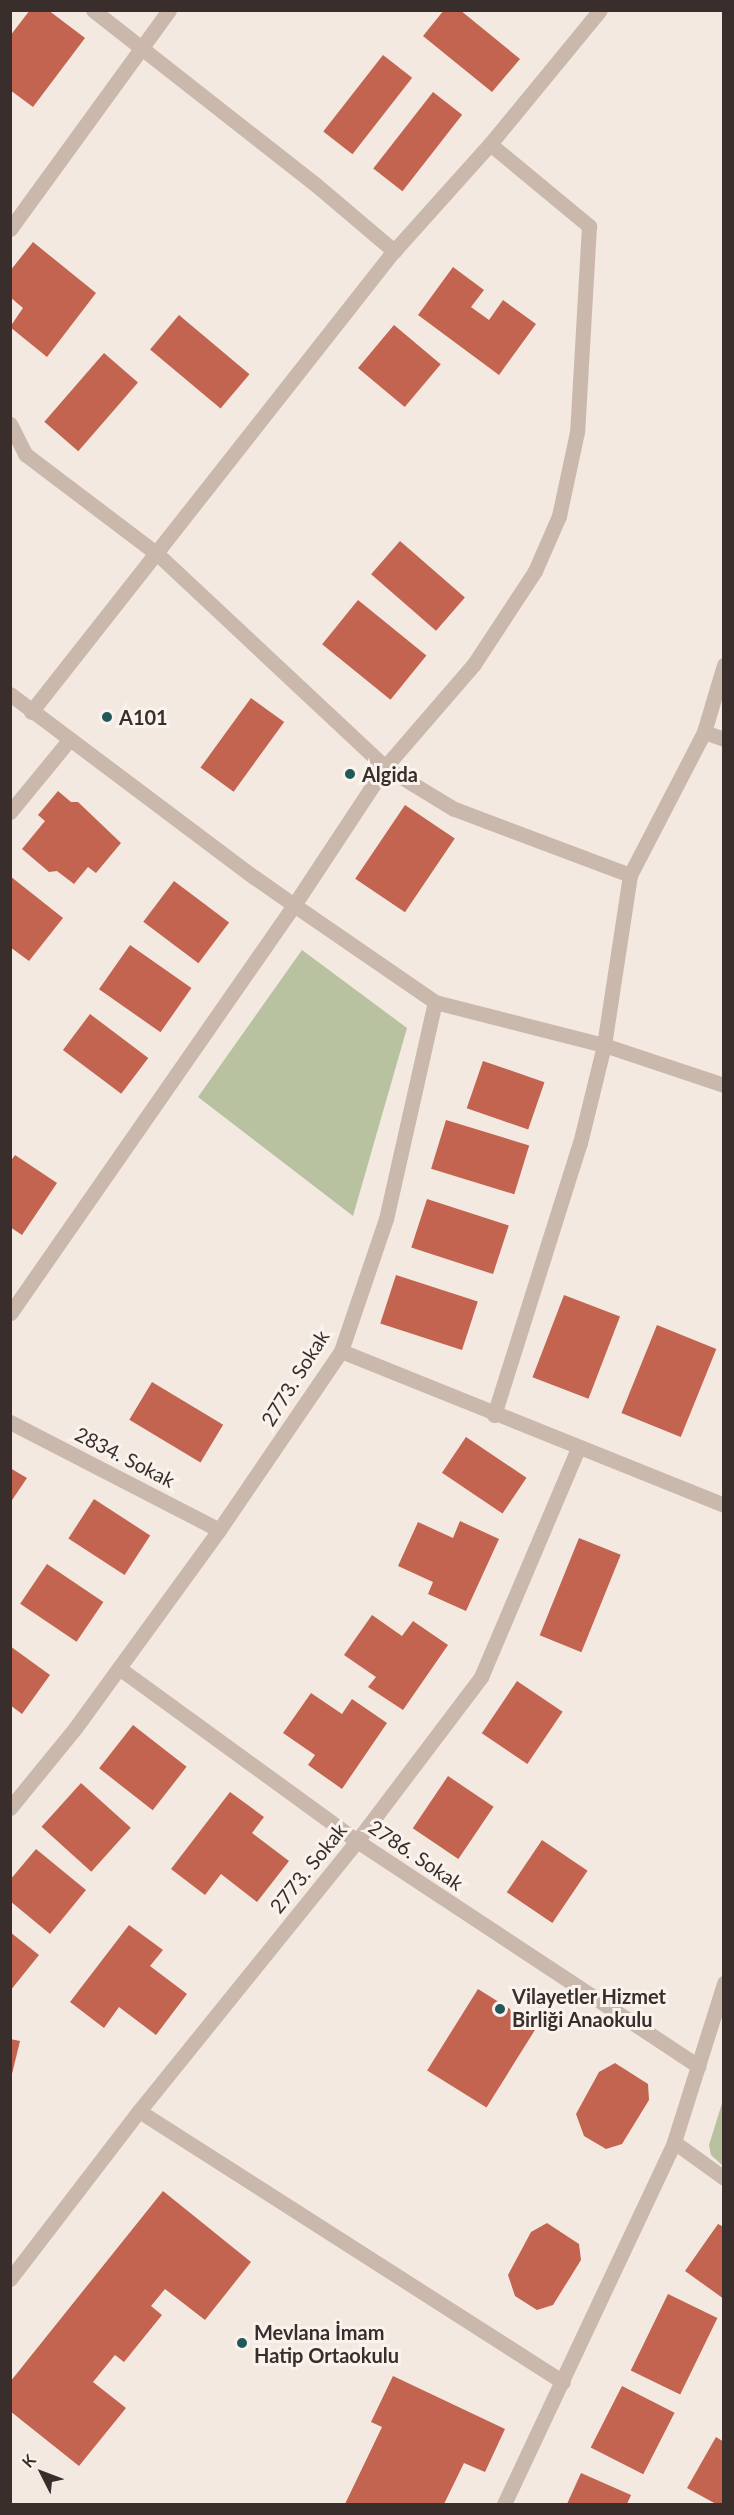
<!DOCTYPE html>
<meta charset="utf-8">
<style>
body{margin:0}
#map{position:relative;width:734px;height:2515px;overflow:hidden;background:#f3e9e0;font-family:Lato,sans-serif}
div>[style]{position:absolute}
.green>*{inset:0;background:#b8c2a0}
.building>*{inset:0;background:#c2644f;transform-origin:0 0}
.minor>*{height:15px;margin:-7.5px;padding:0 7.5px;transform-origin:7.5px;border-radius:7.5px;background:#cbb8ac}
.dots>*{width:16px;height:16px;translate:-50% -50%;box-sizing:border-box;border:3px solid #faf3ed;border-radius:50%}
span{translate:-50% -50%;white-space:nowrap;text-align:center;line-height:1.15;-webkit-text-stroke:6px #faf3ed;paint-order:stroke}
.poi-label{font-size:20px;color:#392e2b;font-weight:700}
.left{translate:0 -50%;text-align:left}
.street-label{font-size:20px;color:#392e2b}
.frame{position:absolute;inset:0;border:12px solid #392e2b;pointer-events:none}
.north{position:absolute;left:12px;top:2443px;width:60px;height:60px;-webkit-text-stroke:4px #faf3ed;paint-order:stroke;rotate:312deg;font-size:16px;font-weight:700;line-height:24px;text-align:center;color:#392e2b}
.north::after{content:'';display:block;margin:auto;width:21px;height:27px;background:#392e2b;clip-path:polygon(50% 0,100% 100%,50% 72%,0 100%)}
</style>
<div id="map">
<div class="green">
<div style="clip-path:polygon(302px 950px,407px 1028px,353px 1216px,198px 1097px)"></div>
<div style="clip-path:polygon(723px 2100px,724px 2165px,723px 2166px,711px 2155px,709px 2145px)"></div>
</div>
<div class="building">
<div style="clip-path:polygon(30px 10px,48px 10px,85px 38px,33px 107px,10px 90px,10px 36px)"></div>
<div style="clip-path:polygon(444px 10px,460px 10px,520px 59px,492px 92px,423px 36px)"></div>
<div style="left:383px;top:55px;width:37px;height:97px;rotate:38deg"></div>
<div style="left:433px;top:92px;width:37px;height:97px;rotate:38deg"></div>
<div style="clip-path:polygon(33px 242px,96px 293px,47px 357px,10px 327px,23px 308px,10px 297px,10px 271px)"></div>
<div style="clip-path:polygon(453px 267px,484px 290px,471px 307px,489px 320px,503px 300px,536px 324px,499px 375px,418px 315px)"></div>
<div style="left:179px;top:315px;width:92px;height:45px;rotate:40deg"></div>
<div style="left:394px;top:325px;width:61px;height:56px;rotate:40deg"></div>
<div style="left:104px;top:353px;width:45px;height:91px;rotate:41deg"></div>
<div style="left:400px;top:541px;width:86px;height:44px;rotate:41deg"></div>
<div style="left:358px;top:600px;width:88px;height:57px;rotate:39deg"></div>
<div style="left:251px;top:698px;width:41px;height:86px;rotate:36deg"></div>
<div style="clip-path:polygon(58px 791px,71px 802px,78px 802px,121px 843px,96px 873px,88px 867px,74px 884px,57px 871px,49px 872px,22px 849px,45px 821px,38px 815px)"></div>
<div style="left:405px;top:805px;width:60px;height:89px;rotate:34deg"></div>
<div style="clip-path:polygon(10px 876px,63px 918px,29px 961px,10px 947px)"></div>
<div style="left:174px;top:881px;width:69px;height:51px;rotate:37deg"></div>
<div style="left:130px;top:945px;width:75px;height:54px;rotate:35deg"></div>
<div style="left:90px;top:1014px;width:73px;height:45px;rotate:37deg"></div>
<div style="left:483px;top:1061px;width:65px;height:50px;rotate:19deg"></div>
<div style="left:446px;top:1120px;width:87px;height:51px;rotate:17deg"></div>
<div style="clip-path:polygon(15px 1155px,57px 1183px,22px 1235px,10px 1227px,10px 1162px)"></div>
<div style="left:427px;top:1199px;width:86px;height:51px;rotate:18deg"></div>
<div style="left:396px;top:1275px;width:86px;height:51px;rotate:18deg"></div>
<div style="left:564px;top:1295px;width:60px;height:88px;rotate:21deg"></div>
<div style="left:657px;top:1325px;width:64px;height:95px;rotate:22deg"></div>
<div style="left:152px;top:1382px;width:83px;height:44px;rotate:31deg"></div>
<div style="left:466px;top:1437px;width:73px;height:43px;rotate:34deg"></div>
<div style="clip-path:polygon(10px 1468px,27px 1478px,10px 1503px)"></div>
<div style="left:94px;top:1499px;width:67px;height:47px;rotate:33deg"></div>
<div style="clip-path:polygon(460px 1521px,499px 1539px,466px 1611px,428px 1594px,433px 1582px,398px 1566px,418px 1522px,453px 1538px)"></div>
<div style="left:579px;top:1538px;width:45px;height:105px;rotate:22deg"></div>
<div style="left:47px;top:1564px;width:68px;height:48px;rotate:34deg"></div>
<div style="clip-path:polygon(372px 1615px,402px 1636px,413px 1621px,448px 1645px,403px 1710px,368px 1687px,376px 1677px,344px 1655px)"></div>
<div style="clip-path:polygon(10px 1646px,50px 1675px,22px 1714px,10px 1705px)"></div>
<div style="left:517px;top:1681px;width:55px;height:63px;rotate:34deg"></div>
<div style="clip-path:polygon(311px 1693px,342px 1714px,352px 1699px,387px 1723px,342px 1789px,308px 1765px,315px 1755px,283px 1733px)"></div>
<div style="left:133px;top:1725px;width:68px;height:55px;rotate:38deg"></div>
<div style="left:448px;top:1776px;width:55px;height:63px;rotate:34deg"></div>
<div style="left:81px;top:1783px;width:67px;height:59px;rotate:42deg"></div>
<div style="clip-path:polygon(230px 1792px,264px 1817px,252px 1833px,289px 1861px,257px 1902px,221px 1874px,205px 1895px,171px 1869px)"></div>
<div style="left:542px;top:1840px;width:55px;height:63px;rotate:34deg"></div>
<div style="clip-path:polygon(36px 1849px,86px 1890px,50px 1934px,10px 1901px,10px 1880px)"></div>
<div style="clip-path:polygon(129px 1925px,163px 1950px,150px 1966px,187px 1994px,156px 2035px,119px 2007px,104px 2028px,70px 2002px)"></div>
<div style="clip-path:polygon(10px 1932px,39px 1955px,10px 1991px)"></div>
<div style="left:478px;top:1989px;width:70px;height:96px;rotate:32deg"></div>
<div style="clip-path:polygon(10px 2039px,20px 2041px,11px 2078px,10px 2078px)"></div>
<div style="clip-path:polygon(615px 2063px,648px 2084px,649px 2100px,622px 2144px,606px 2149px,584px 2136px,576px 2114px,599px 2072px)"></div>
<div style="clip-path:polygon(163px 2191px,251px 2262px,205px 2320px,165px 2289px,151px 2306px,162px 2315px,124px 2362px,115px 2355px,93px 2382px,126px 2408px,79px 2466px,10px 2411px,10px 2382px)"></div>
<div style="clip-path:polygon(547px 2223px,579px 2244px,581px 2260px,553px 2305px,537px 2310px,515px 2296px,508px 2275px,531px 2232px)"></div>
<div style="clip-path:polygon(718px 2224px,724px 2227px,724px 2299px,685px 2271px)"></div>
<div style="left:668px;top:2294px;width:55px;height:85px;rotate:26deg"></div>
<div style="clip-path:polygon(393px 2376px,505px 2429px,485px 2472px,464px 2463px,444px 2504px,345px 2504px,382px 2427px,371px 2422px)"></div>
<div style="left:622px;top:2386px;width:59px;height:69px;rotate:27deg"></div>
<div style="clip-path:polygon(716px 2437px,724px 2442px,724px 2504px,716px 2504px,687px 2488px)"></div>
<div style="clip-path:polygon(581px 2473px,631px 2495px,627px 2504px,567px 2504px)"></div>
</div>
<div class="minor">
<div style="left:93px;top:10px;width:282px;rotate:38.1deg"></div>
<div style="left:315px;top:184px;width:104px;rotate:40.3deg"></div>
<div style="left:490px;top:144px;width:129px;rotate:39.6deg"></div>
<div style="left:589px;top:226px;width:206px;rotate:93.3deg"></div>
<div style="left:577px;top:432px;width:86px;rotate:102.1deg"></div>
<div style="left:559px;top:516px;width:60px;rotate:113.6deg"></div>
<div style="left:535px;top:571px;width:111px;rotate:123.3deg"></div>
<div style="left:474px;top:664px;width:136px;rotate:130.8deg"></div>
<div style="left:385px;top:767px;width:313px;rotate:-136.9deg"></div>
<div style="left:156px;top:553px;width:385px;rotate:-51.8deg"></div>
<div style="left:394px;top:251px;width:144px;rotate:-48.1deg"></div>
<div style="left:490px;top:144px;width:173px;rotate:-50.6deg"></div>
<div style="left:10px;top:229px;width:271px;rotate:-54deg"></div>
<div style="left:10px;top:424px;width:34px;rotate:63deg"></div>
<div style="left:25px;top:454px;width:164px;rotate:37.1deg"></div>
<div style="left:156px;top:553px;width:202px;rotate:128.2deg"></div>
<div style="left:10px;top:694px;width:305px;rotate:36.9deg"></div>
<div style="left:254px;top:877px;width:49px;rotate:35deg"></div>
<div style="left:294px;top:905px;width:171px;rotate:34.5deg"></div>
<div style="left:435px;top:1002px;width:174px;rotate:14.3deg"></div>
<div style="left:604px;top:1045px;width:172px;rotate:-81.3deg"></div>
<div style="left:630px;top:875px;width:188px;rotate:-159.4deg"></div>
<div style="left:454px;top:809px;width:81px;rotate:-148.7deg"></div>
<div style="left:385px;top:767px;width:165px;rotate:123.4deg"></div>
<div style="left:294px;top:905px;width:497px;rotate:124.8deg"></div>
<div style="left:704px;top:732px;width:21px;rotate:19deg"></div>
<div style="left:10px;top:812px;width:94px;rotate:-50.6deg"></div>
<div style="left:630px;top:875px;width:161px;rotate:-62.6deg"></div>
<div style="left:704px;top:732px;width:70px;rotate:-73.4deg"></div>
<div style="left:341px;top:1351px;width:413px;rotate:21.9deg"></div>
<div style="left:494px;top:1415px;width:285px;rotate:-72.5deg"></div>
<div style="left:580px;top:1143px;width:101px;rotate:-76.2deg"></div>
<div style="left:604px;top:1045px;width:126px;rotate:18.4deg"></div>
<div style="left:10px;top:1422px;width:235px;rotate:27.3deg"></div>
<div style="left:119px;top:1668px;width:294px;rotate:36deg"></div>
<div style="left:357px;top:1841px;width:409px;rotate:33.4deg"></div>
<div style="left:10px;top:1808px;width:104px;rotate:-50.8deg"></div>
<div style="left:76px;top:1727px;width:243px;rotate:-54deg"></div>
<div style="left:219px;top:1530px;width:217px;rotate:-55.7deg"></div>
<div style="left:341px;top:1351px;width:139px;rotate:-71.2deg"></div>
<div style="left:386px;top:1219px;width:222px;rotate:-77.3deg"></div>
<div style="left:139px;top:2111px;width:503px;rotate:32.58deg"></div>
<div style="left:674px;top:2142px;width:62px;rotate:35.8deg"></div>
<div style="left:10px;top:2279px;width:212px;rotate:-52.5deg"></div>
<div style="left:139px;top:2111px;width:347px;rotate:-51.1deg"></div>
<div style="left:357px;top:1841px;width:206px;rotate:-52.9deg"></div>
<div style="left:481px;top:1677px;width:249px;rotate:-67deg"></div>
<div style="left:504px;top:2504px;width:400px;rotate:-64.8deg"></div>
<div style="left:674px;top:2142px;width:167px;rotate:-72.5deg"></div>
</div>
<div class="dots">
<div style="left:107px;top:717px;background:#21595a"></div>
<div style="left:350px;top:774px;background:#21595a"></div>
<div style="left:500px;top:2009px;background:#21595a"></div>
<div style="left:242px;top:2343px;background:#21595a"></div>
</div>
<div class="poi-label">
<span class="left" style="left:119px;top:717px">A101</span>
<span class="left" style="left:362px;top:774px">Algida</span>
<span class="left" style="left:512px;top:2008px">Vilayetler Hizmet<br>Birliği Anaokulu</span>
<span class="left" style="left:254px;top:2344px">Mevlana İmam<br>Hatip Ortaokulu</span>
</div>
<div class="street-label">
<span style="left:295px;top:1378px;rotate:-58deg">2773. Sokak</span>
<span style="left:125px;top:1457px;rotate:27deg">2834. Sokak</span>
<span style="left:416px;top:1855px;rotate:34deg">2786. Sokak</span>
<span style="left:308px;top:1868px;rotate:-51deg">2773. Sokak</span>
</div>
<div class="frame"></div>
<div class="north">K</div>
</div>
